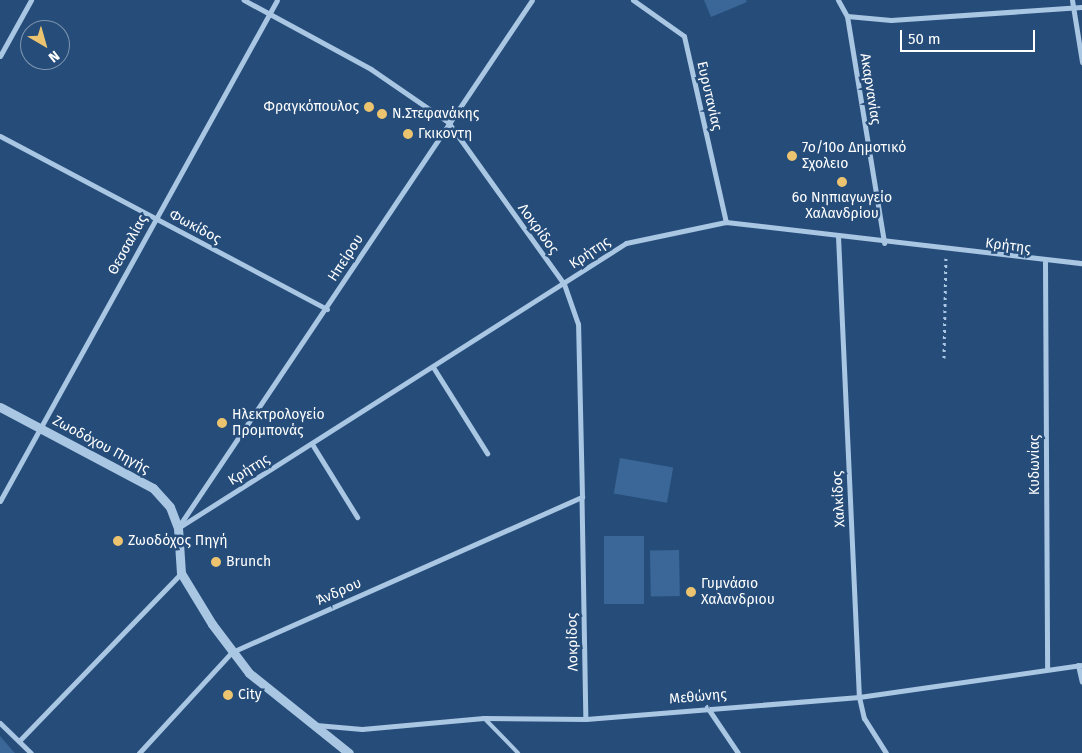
<!DOCTYPE html>
<meta charset="utf-8">
<style>
body{margin:0}
#map{position:relative;width:1082px;height:753px;overflow:hidden;background:#264d7a;font-family:"Fira Sans",sans-serif}
div>[style]{position:absolute}
.green>*{inset:0;background:#3a6797;transform-origin:0 0}
.path>*{height:3px;margin-top:-1.5px;transform-origin:0;background:repeating-linear-gradient(90deg,#a9c6e3 0 2.5px,transparent 0 6.5px)}
.service>*{height:4px;margin:-2px;padding:0 2px;transform-origin:2px;border-radius:2px;background:#a9c6e3}
.pedestrian>*{height:4.5px;margin:-2.25px;padding:0 2.25px;transform-origin:2.25px;border-radius:2.25px;background:#a9c6e3}
.minor>*{height:5px;margin:-2.5px;padding:0 2.5px;transform-origin:2.5px;border-radius:2.5px;background:#a9c6e3}
.tertiary>*{height:9px;margin:-4.5px;padding:0 4.5px;transform-origin:4.5px;border-radius:4.5px;background:#a9c6e3}
.dots>*{width:14px;height:14px;translate:-50% -50%;box-sizing:border-box;border:2px solid #264d7a;border-radius:50%}
span{translate:-50% -50%;white-space:nowrap;text-align:center;line-height:1.15;-webkit-text-stroke:5px #264d7a;paint-order:stroke}
.street-label{font-size:14px;color:#fff}
.poi-label{font-size:14px;color:#fff}
.right{translate:-100% -50%;text-align:right}
.left{translate:0 -50%;text-align:left}
.north{position:absolute;left:20px;top:20px;width:50px;height:50px;box-sizing:border-box;background:#264d7a;border:1px solid #7d94af;border-radius:50%;rotate:142deg;font-size:14px;font-weight:700;line-height:20px;text-align:center;color:#fff}
.north::after{content:'';display:block;margin:auto;width:18px;height:22px;background:#ecc46f;clip-path:polygon(50% 0,100% 100%,50% 72%,0 100%)}
.scale{position:absolute;left:900px;top:30px;width:135px;height:22px;box-sizing:border-box;border:2px solid #fff;border-top:0;padding-left:6px;font-size:15px;line-height:18px;white-space:nowrap;color:#fff;-webkit-text-stroke:4px #264d7a;paint-order:stroke}
</style>
<div id="map">
<div class="green">
<div style="clip-path:polygon(704px 0,746px 0,747px 2px,711px 17px)"></div>
<div style="left:620px;top:458px;width:54px;height:36px;rotate:10deg"></div>
<div style="left:604px;top:536px;width:40px;height:68px"></div>
<div style="left:679px;top:550px;width:46px;height:29px;rotate:89deg"></div>
<div style="clip-path:polygon(0 736px,13px 751px,15px 753px,0 753px)"></div>
</div>
<div class="path">
<div style="left:944px;top:358px;width:100px;rotate:-88.9deg"></div>
</div>
<div class="service">
<div style="left:484px;top:718px;width:49px;rotate:45.8deg"></div>
</div>
<div class="pedestrian">
<div style="left:582px;top:497px;width:222px;rotate:89deg"></div>
</div>
<div class="minor">
<div style="left:633px;top:0;width:62px;rotate:35.2deg"></div>
<div style="left:684px;top:36px;width:191px;rotate:77.3deg"></div>
<div style="left:838px;top:0;width:18px;rotate:61deg"></div>
<div style="left:847px;top:16px;width:230px;rotate:80.7deg"></div>
<div style="left:1072px;top:0;width:63px;rotate:80.8deg"></div>
<div style="left:847px;top:16px;width:44px;rotate:5.2deg"></div>
<div style="left:891px;top:20px;width:191px;rotate:-3.9deg"></div>
<div style="left:0;top:56px;width:64px;rotate:-61deg"></div>
<div style="left:0;top:136px;width:370px;rotate:27.9deg"></div>
<div style="left:838px;top:236px;width:461px;rotate:87.4deg"></div>
<div style="left:859px;top:697px;width:22px;rotate:77deg"></div>
<div style="left:864px;top:718px;width:41px;rotate:57.8deg"></div>
<div style="left:1045px;top:262px;width:407px;rotate:89.7deg"></div>
<div style="left:433px;top:367px;width:102px;rotate:57.9deg"></div>
<div style="left:312px;top:444px;width:86px;rotate:58.3deg"></div>
<div style="left:0;top:501px;width:572px;rotate:-61.06deg"></div>
<div style="left:179px;top:526px;width:633px;rotate:-56.13deg"></div>
<div style="left:178px;top:528px;width:531px;rotate:-32.46deg"></div>
<div style="left:626px;top:243px;width:102px;rotate:-11.9deg"></div>
<div style="left:726px;top:222px;width:358px;rotate:6.6deg"></div>
<div style="left:1078px;top:665px;width:17px;rotate:77deg"></div>
<div style="left:707px;top:707px;width:55px;rotate:56deg"></div>
<div style="left:0;top:723px;width:43px;rotate:44.1deg"></div>
<div style="left:316px;top:725px;width:46px;rotate:5deg"></div>
<div style="left:362px;top:729px;width:122px;rotate:-5.2deg"></div>
<div style="left:484px;top:718px;width:102px;rotate:0.6deg"></div>
<div style="left:586px;top:719px;width:274px;rotate:-4.6deg"></div>
<div style="left:859px;top:697px;width:225px;rotate:-8.2deg"></div>
<div style="left:19px;top:741px;width:233px;rotate:-46deg"></div>
<div style="left:139px;top:753px;width:137px;rotate:-47.4deg"></div>
<div style="left:232px;top:652px;width:383px;rotate:-23.9deg"></div>
<div style="left:582px;top:497px;width:173px;rotate:-91.3deg"></div>
<div style="left:578px;top:324px;width:42px;rotate:-109.3deg"></div>
<div style="left:564px;top:284px;width:199px;rotate:-125.6deg"></div>
<div style="left:448px;top:122px;width:93px;rotate:-145.5deg"></div>
<div style="left:371px;top:69px;width:145px;rotate:-151.5deg"></div>
</div>
<div class="tertiary">
<div style="left:0;top:407px;width:173px;rotate:27.9deg"></div>
<div style="left:153px;top:488px;width:25px;rotate:48deg"></div>
<div style="left:170px;top:507px;width:22px;rotate:69deg"></div>
<div style="left:178px;top:528px;width:45px;rotate:86.2deg"></div>
<div style="left:181px;top:573px;width:60px;rotate:58.7deg"></div>
<div style="left:212px;top:624px;width:61px;rotate:52.9deg"></div>
<div style="left:249px;top:673px;width:128px;rotate:38.7deg"></div>
</div>
<div class="dots">
<div style="left:369px;top:107px;background:#ecc46f"></div>
<div style="left:382px;top:114px;background:#ecc46f"></div>
<div style="left:408px;top:134px;background:#ecc46f"></div>
<div style="left:792px;top:156px;background:#ecc46f"></div>
<div style="left:842px;top:182px;background:#ecc46f"></div>
<div style="left:222px;top:423px;background:#ecc46f"></div>
<div style="left:118px;top:541px;background:#ecc46f"></div>
<div style="left:216px;top:562px;background:#ecc46f"></div>
<div style="left:691px;top:592px;background:#ecc46f"></div>
<div style="left:228px;top:695px;background:#ecc46f"></div>
</div>
<div class="street-label">
<span style="left:870px;top:89px;rotate:81deg">Ακαρνανίας</span>
<span style="left:709px;top:96px;rotate:77deg">Ευρυτανίας</span>
<span style="left:195px;top:227px;rotate:28deg">Φωκίδος</span>
<span style="left:538px;top:229px;rotate:54deg">Λοκρίδος</span>
<span style="left:128px;top:245px;rotate:-61deg">Θεσσαλίας</span>
<span style="left:1008px;top:246px;rotate:7deg">Κρήτης</span>
<span style="left:590px;top:253px;rotate:-34deg">Κρήτης</span>
<span style="left:346px;top:258px;rotate:-57deg">Ηπείρου</span>
<span style="left:101px;top:445px;rotate:28deg">Ζωοδόχου Πηγής</span>
<span style="left:1035px;top:465px;rotate:-90deg">Κυδωνίας</span>
<span style="left:249px;top:470px;rotate:-32deg">Κρήτης</span>
<span style="left:839px;top:499px;rotate:-93deg">Χαλκίδος</span>
<span style="left:339px;top:592px;rotate:-24deg">Άνδρου</span>
<span style="left:573px;top:642px;rotate:-91deg">Λοκρίδος</span>
<span style="left:698px;top:697px;rotate:-5deg">Μεθώνης</span>
</div>
<div class="poi-label">
<span class="right" style="left:359px;top:107px">Φραγκόπουλος</span>
<span class="left" style="left:392px;top:114px">Ν.Στεφανάκης</span>
<span class="left" style="left:418px;top:134px">Γκικοντη</span>
<span class="left" style="left:802px;top:156px">7ο/10ο Δημοτικό<br>Σχολειο</span>
<span style="left:842px;top:206px">6ο Νηπιαγωγείο<br>Χαλανδρίου</span>
<span class="left" style="left:232px;top:423px">Ηλεκτρολογείο<br>Προμπονάς</span>
<span class="left" style="left:128px;top:541px">Ζωοδόχος Πηγή</span>
<span class="left" style="left:226px;top:562px">Brunch</span>
<span class="left" style="left:701px;top:592px">Γυμνάσιο<br>Χαλανδριου</span>
<span class="left" style="left:238px;top:695px">City</span>
</div>
<div class="north">N</div>
<div class="scale">50 m</div>
</div>
